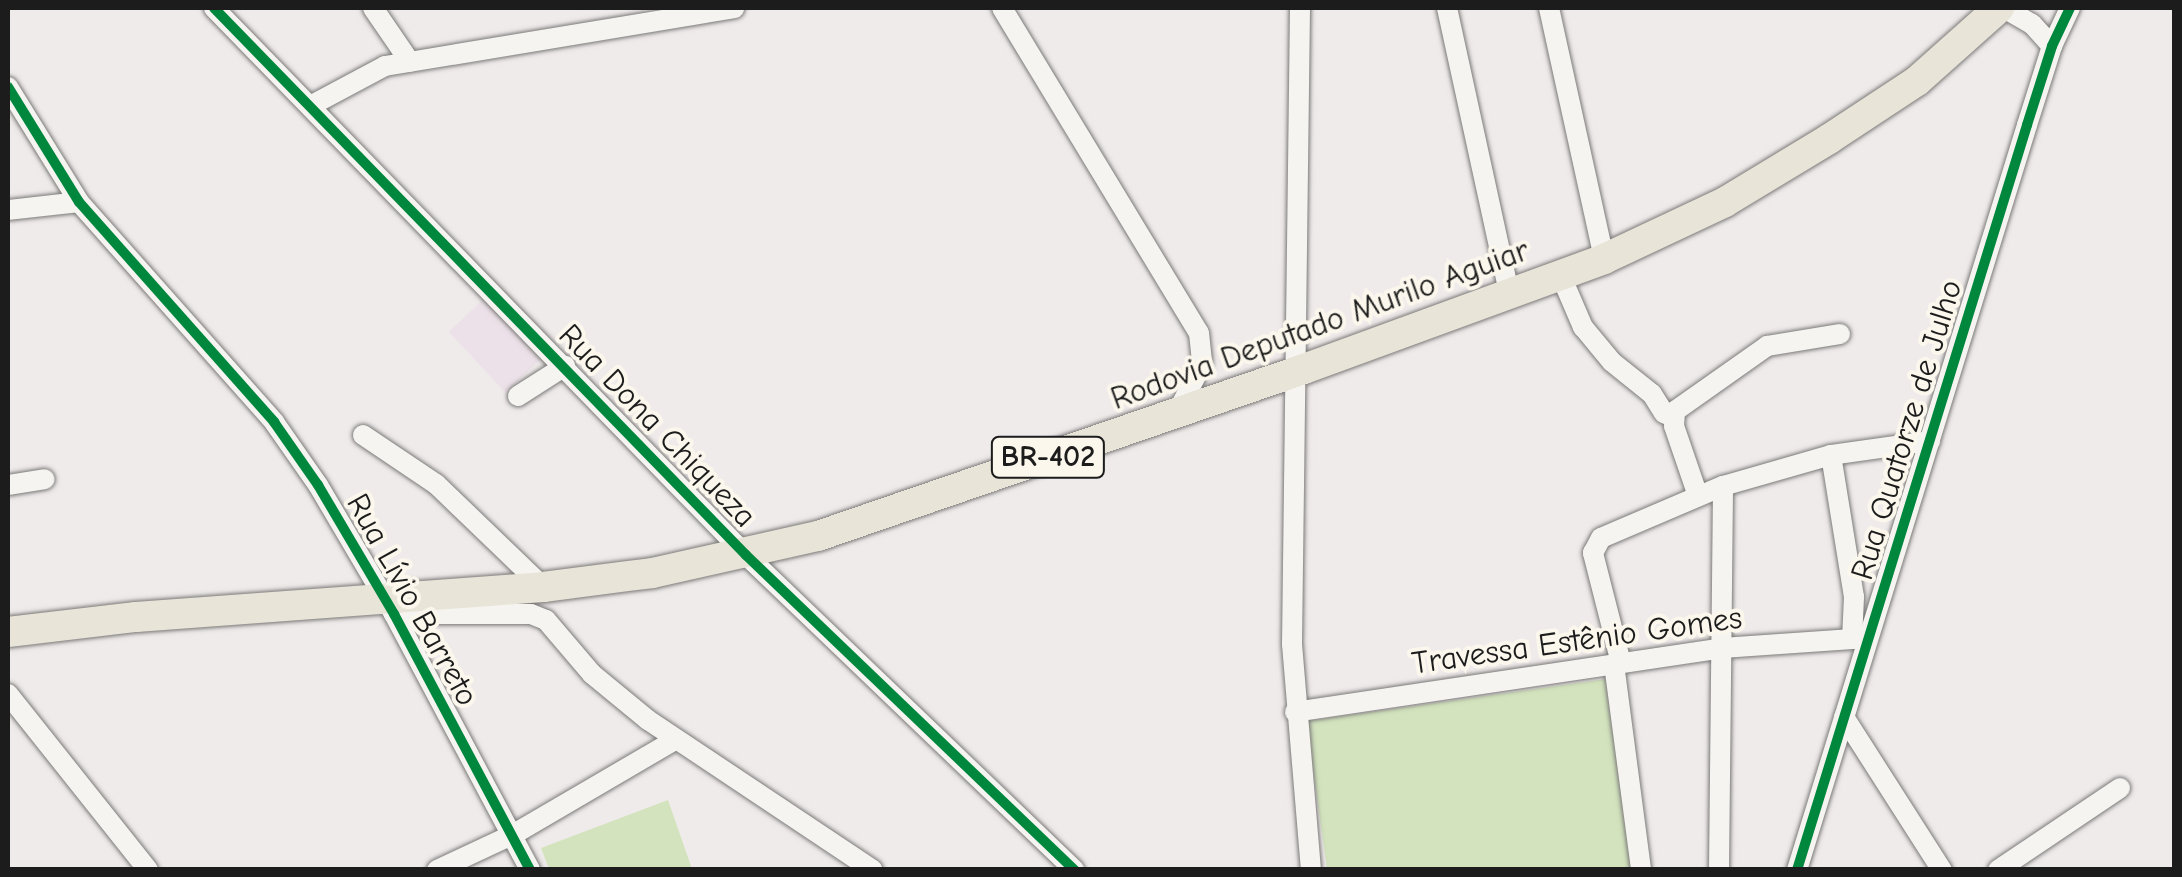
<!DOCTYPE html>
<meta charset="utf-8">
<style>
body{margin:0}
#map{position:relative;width:2182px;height:877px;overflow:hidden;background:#f0ebeb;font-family:"Comic Neue",sans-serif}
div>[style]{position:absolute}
.built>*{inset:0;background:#ece1e8;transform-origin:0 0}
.green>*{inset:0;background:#d2e3bd}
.roads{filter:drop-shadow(0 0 2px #7b7979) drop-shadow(0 0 2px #7b7979)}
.minor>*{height:20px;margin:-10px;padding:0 10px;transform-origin:10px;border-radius:10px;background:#f5f4f0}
.highway>*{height:30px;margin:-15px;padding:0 15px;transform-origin:15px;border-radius:15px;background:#e8e4d7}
.cycleway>*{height:10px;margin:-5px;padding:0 5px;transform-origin:5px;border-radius:5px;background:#00873e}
span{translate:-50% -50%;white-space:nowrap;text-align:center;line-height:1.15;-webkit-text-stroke:8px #fbf7ec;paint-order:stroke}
.shield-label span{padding:2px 8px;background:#fbf7ec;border:2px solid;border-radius:8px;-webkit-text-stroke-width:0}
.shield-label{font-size:30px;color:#1c1c1c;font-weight:700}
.street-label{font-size:32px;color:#1c1c1c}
.frame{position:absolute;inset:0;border:10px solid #1c1c1c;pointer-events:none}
</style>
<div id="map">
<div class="built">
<div style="left:486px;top:297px;width:83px;height:51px;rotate:47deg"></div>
</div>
<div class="green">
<div style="clip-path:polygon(1606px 679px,1633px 869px,1327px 869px,1306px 721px)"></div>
<div style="clip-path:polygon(668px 800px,692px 869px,549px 869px,541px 848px)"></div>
</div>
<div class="roads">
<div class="minor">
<div style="left:214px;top:8px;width:763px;rotate:45.8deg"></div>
<div style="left:746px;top:555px;width:455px;rotate:43.8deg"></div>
<div style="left:373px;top:8px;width:65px;rotate:55.6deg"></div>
<div style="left:1002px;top:8px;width:380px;rotate:58.8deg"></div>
<div style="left:1199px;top:333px;width:31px;rotate:84deg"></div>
<div style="left:1202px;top:364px;width:55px;rotate:117deg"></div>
<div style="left:1300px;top:8px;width:636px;rotate:90.72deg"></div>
<div style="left:1292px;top:644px;width:227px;rotate:85.2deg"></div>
<div style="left:1447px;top:8px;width:295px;rotate:77.7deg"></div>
<div style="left:1549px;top:8px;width:257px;rotate:77.6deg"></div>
<div style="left:2004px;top:8px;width:32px;rotate:30deg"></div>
<div style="left:2032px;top:24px;width:30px;rotate:48deg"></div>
<div style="left:8px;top:87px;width:135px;rotate:58.3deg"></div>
<div style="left:79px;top:202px;width:294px;rotate:48.4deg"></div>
<div style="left:274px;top:422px;width:77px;rotate:55.1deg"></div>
<div style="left:318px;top:485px;width:150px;rotate:59.5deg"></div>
<div style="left:394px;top:614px;width:290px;rotate:62deg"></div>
<div style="left:310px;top:106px;width:85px;rotate:-28.1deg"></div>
<div style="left:385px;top:66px;width:354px;rotate:-9.4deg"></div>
<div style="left:8px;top:210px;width:71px;rotate:-6.4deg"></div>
<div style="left:1561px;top:276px;width:56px;rotate:66.7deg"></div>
<div style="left:1583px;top:327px;width:45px;rotate:50.4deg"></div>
<div style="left:1612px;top:362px;width:51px;rotate:38.7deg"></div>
<div style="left:1652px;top:394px;width:22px;rotate:58deg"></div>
<div style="left:1664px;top:413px;width:10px;rotate:24deg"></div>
<div style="left:518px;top:396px;width:56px;rotate:-32.6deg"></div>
<div style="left:363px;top:435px;width:88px;rotate:33.9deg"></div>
<div style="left:436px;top:484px;width:149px;rotate:43.9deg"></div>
<div style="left:1831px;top:455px;width:144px;rotate:80.8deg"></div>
<div style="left:1854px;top:597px;width:42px;rotate:92.7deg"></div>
<div style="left:8px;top:485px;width:37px;rotate:-9deg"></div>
<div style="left:1698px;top:496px;width:74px;rotate:-108.9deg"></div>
<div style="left:1674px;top:426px;width:15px;rotate:-86deg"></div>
<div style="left:1675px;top:411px;width:113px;rotate:-35.2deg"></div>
<div style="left:1767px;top:346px;width:74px;rotate:-9.3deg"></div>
<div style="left:394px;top:614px;width:137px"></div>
<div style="left:531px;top:614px;width:16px;rotate:22deg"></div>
<div style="left:546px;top:620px;width:71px;rotate:49.6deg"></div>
<div style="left:592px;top:674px;width:72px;rotate:39.4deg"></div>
<div style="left:648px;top:720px;width:270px;rotate:33.7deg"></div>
<div style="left:1621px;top:663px;width:114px;rotate:-104.3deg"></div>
<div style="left:1593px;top:553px;width:17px;rotate:-62deg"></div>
<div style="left:1601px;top:538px;width:133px;rotate:-23.1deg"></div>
<div style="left:1723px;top:486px;width:112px;rotate:-16deg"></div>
<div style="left:1831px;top:455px;width:100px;rotate:-8deg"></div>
<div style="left:1614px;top:664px;width:208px;rotate:82.5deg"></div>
<div style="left:8px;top:694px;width:225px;rotate:51.5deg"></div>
<div style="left:1295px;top:712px;width:431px;rotate:-8.5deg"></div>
<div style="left:1721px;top:648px;width:147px;rotate:-3.9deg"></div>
<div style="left:1844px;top:717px;width:182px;rotate:57.4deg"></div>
<div style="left:437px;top:870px;width:85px;rotate:-25.1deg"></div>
<div style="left:514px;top:834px;width:186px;rotate:-30.3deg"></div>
<div style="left:1719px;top:870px;width:384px;rotate:-89.4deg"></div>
<div style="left:1797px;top:870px;width:780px;rotate:-72.84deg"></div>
<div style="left:2027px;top:125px;width:83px;rotate:-72.4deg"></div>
<div style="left:2052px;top:46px;width:42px;rotate:-64.7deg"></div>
<div style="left:1998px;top:870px;width:147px;rotate:-33.9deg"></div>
</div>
<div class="highway">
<div style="left:8px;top:632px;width:129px;rotate:-6.7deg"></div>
<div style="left:136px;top:617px;width:408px;rotate:-4.2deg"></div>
<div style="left:543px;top:587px;width:110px;rotate:-7.3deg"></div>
<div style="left:652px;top:573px;width:170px;rotate:-12.6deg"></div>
<div style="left:818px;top:536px;width:514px;rotate:-18.96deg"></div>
<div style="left:1304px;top:369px;width:320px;rotate:-20.1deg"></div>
<div style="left:1604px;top:259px;width:134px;rotate:-25.2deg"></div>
<div style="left:1725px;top:202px;width:122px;rotate:-31.2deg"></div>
<div style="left:1829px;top:139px;width:105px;rotate:-33.4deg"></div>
<div style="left:1917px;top:81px;width:110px;rotate:-41.7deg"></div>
</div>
</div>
<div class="cycleway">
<div style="left:214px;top:8px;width:763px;rotate:45.8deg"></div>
<div style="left:746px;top:555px;width:455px;rotate:43.8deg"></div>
<div style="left:8px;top:87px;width:135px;rotate:58.3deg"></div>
<div style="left:79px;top:202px;width:294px;rotate:48.4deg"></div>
<div style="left:274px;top:422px;width:77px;rotate:55.1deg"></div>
<div style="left:318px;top:485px;width:150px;rotate:59.5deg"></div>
<div style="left:394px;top:614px;width:290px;rotate:62deg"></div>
<div style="left:1797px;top:870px;width:780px;rotate:-72.84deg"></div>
<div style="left:2027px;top:125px;width:83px;rotate:-72.4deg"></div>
<div style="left:2052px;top:46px;width:42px;rotate:-64.7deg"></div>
</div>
<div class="shield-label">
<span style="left:1048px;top:457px">BR-402</span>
</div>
<div class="street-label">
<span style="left:1320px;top:325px;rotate:-20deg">Rodovia Deputado Murilo Aguiar</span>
<span style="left:657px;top:426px;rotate:46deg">Rua Dona Chiqueza</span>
<span style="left:1907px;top:430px;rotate:-73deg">Rua Quatorze de Julho</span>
<span style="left:412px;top:600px;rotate:61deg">Rua Lívio Barreto</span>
<span style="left:1577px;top:641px;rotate:-8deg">Travessa Estênio Gomes</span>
</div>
<div class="frame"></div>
</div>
